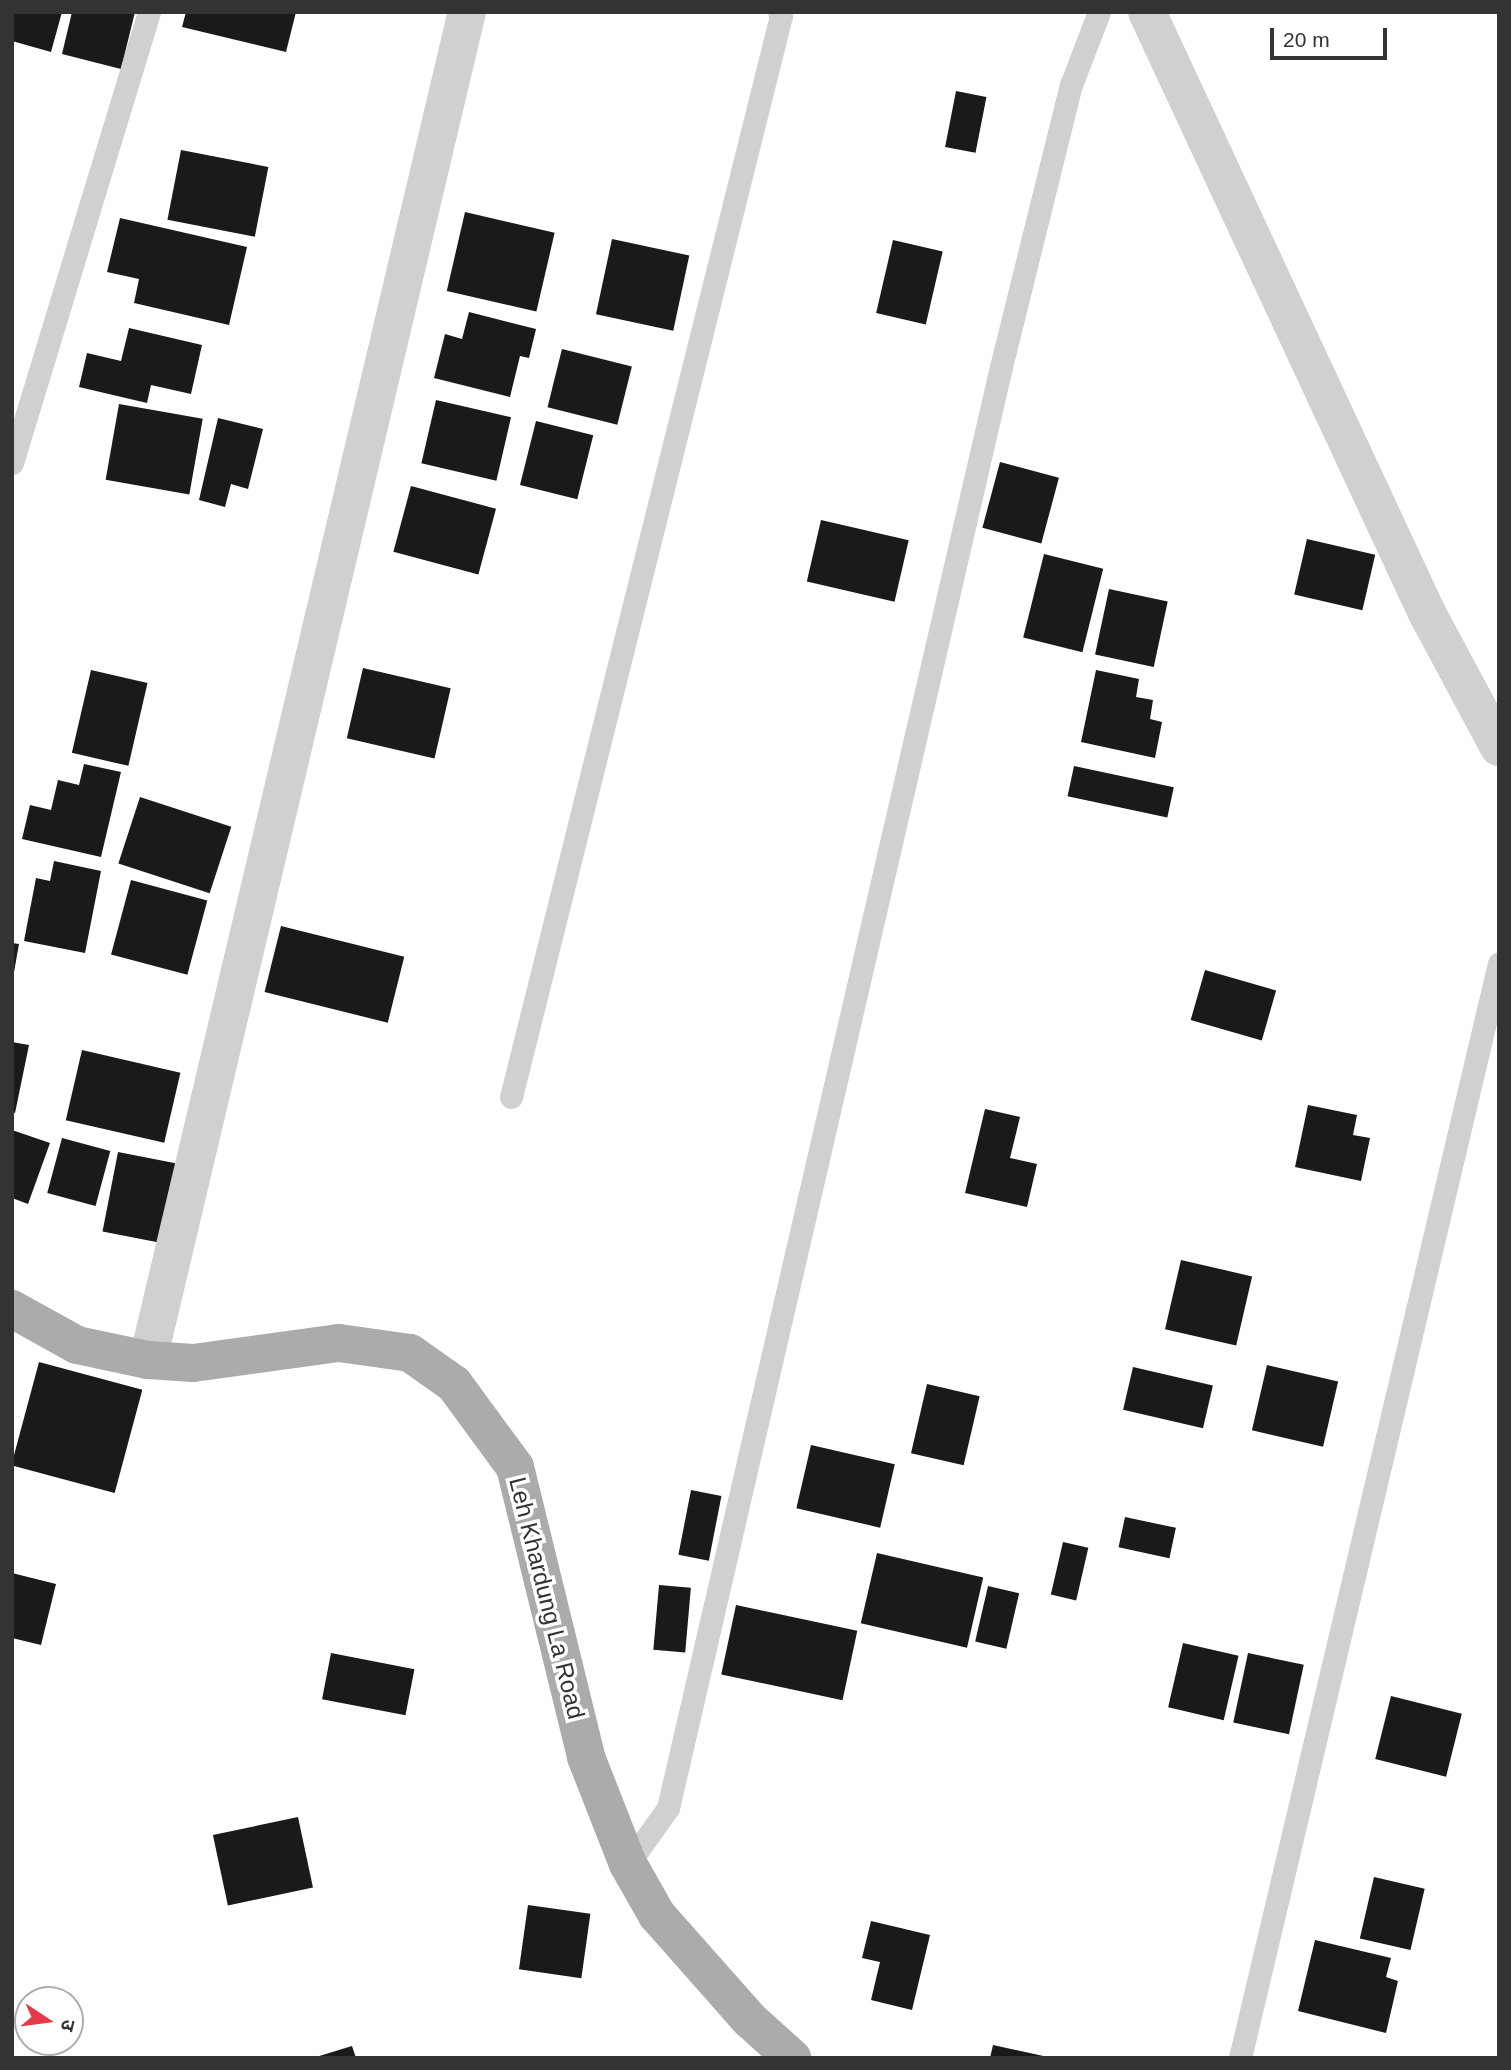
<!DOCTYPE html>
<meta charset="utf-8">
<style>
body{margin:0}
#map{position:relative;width:1511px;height:2070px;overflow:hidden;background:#fff;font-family:Helvetica,"Noto Sans Devanagari",sans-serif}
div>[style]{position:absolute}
.building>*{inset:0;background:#1a1a1a;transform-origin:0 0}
.lane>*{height:23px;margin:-11.5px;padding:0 11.5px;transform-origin:11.5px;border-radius:11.5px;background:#d0d0d0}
.street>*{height:38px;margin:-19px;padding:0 19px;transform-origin:19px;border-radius:19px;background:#d0d0d0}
.primary>*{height:38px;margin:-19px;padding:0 19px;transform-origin:19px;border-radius:19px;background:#ababab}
span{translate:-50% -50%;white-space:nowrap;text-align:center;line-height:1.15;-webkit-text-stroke:7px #fff;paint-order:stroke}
.street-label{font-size:24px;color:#333}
.frame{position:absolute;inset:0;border:14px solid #333;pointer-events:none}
.north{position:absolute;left:14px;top:1986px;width:70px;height:70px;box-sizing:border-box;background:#fff;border:2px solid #adadad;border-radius:50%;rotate:103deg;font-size:19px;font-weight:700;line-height:28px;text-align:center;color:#333}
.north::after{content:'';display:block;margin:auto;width:24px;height:32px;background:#e63946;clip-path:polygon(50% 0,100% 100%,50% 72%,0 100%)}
.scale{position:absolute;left:1270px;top:28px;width:117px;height:32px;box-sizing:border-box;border:4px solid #333;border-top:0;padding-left:9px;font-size:21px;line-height:24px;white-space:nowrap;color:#333;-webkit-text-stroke:5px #fff;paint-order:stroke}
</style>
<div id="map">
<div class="building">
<div style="clip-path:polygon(12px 12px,62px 12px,51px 52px,12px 41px)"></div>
<div style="clip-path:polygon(72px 12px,135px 12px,121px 69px,62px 54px)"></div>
<div style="clip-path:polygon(186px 12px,296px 12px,286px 52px,182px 27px)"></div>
<div style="left:956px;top:91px;width:31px;height:57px;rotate:11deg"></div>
<div style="left:181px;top:150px;width:89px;height:71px;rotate:11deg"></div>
<div style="left:465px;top:212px;width:92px;height:81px;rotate:13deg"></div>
<div style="clip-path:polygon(120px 218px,247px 247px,229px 325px,134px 303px,139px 279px,107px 272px)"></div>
<div style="left:612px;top:239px;width:79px;height:77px;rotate:12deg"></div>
<div style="left:893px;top:240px;width:51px;height:75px;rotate:13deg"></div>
<div style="clip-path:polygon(469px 312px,536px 329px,529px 358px,520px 356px,510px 397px,434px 378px,445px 334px,462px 339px)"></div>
<div style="clip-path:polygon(129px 328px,202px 345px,191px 394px,151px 385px,147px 403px,79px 387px,87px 353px,121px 361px)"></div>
<div style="left:562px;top:349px;width:72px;height:60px;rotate:14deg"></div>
<div style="left:436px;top:400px;width:77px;height:65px;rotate:13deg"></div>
<div style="left:119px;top:404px;width:85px;height:77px;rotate:10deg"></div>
<div style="clip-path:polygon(218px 418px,263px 429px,248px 489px,231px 484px,225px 507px,199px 500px)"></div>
<div style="left:536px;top:421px;width:59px;height:66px;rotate:14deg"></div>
<div style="left:1000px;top:462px;width:61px;height:68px;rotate:15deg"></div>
<div style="left:411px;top:486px;width:88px;height:68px;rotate:15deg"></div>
<div style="left:821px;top:520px;width:90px;height:63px;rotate:13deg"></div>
<div style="left:1307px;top:539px;width:70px;height:57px;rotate:13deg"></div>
<div style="left:1044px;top:554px;width:61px;height:86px;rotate:14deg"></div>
<div style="left:1109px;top:589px;width:60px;height:67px;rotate:12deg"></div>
<div style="left:363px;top:668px;width:90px;height:72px;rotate:13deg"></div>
<div style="left:91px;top:670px;width:58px;height:85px;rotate:13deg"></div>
<div style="clip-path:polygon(1096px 670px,1139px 679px,1136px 697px,1153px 700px,1150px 719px,1162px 722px,1155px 758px,1081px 742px)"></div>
<div style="clip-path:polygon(84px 764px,121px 772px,101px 857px,22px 839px,30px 805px,51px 810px,58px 780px,79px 785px)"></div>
<div style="left:1074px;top:766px;width:102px;height:31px;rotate:12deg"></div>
<div style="left:140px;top:797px;width:96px;height:70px;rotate:18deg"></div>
<div style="clip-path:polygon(54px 861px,101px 871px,85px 953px,24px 941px,36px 878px,50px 881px)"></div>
<div style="left:131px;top:880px;width:79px;height:77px;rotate:15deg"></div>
<div style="left:281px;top:926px;width:127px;height:68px;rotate:14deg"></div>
<div style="clip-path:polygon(12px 943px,19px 944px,14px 972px,12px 972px)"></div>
<div style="left:1205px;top:970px;width:74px;height:52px;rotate:16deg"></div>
<div style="clip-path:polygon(12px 1042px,29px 1045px,15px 1113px,12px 1112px)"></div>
<div style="left:82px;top:1050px;width:101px;height:72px;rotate:13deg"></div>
<div style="clip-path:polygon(1308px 1105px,1357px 1115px,1353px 1135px,1370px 1138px,1361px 1181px,1295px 1167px)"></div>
<div style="clip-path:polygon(985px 1109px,1020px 1117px,1010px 1158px,1037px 1164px,1027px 1207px,965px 1193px)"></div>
<div style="clip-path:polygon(12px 1130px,50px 1143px,28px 1204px,12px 1198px)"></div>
<div style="left:62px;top:1138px;width:50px;height:57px;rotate:15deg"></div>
<div style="left:118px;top:1152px;width:60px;height:81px;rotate:11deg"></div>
<div style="left:1181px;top:1260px;width:73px;height:71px;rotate:13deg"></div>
<div style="left:39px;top:1362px;width:107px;height:107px;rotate:15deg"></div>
<div style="left:1267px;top:1365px;width:73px;height:67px;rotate:13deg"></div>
<div style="left:1133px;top:1367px;width:82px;height:44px;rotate:13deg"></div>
<div style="left:927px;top:1384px;width:54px;height:71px;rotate:13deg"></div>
<div style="left:811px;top:1445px;width:86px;height:65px;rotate:13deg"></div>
<div style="left:691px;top:1490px;width:31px;height:66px;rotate:11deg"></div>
<div style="left:1125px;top:1517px;width:52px;height:31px;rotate:12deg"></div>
<div style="left:1063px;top:1542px;width:26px;height:54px;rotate:13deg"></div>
<div style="left:877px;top:1553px;width:109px;height:72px;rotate:13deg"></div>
<div style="clip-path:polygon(12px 1573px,56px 1584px,41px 1645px,12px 1638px)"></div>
<div style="left:659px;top:1585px;width:32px;height:65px;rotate:5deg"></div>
<div style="left:988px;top:1586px;width:32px;height:57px;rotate:13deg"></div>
<div style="left:736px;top:1605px;width:124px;height:71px;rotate:12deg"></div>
<div style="left:1183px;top:1643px;width:57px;height:66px;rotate:13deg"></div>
<div style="left:331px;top:1653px;width:85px;height:47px;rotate:11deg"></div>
<div style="left:1248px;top:1653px;width:57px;height:71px;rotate:12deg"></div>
<div style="left:1391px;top:1696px;width:73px;height:65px;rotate:14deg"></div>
<div style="left:298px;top:1817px;width:72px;height:87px;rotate:78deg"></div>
<div style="left:1374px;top:1877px;width:52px;height:63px;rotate:13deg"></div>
<div style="left:528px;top:1905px;width:63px;height:65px;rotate:8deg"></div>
<div style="clip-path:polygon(871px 1921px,930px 1935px,912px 2010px,871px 2000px,880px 1962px,862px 1958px)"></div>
<div style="clip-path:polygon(1315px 1940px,1391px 1958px,1386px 1977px,1398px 1981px,1386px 2033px,1298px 2011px)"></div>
<div style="clip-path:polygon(993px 2045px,1048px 2057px,1048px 2058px,990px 2058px)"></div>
<div style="clip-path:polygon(352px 2046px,356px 2058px,316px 2058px,316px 2057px)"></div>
</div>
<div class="lane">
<div style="left:12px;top:463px;width:471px;rotate:-73.1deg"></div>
<div style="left:511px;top:1097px;width:1114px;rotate:-75.98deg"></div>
<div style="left:781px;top:16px;width:4px;rotate:-117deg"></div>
<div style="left:628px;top:1864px;width:69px;rotate:-54.5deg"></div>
<div style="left:668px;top:1808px;width:1479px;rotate:-76.99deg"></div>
<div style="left:1001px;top:367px;width:291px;rotate:-76.1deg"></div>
<div style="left:1071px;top:85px;width:78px;rotate:-69deg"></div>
<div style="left:1240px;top:2058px;width:1125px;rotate:-76.69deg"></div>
</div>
<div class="street">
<div style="left:1147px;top:12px;width:663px;rotate:65.02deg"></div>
<div style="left:1427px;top:613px;width:152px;rotate:61.8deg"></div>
<div style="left:148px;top:1360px;width:1385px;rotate:-76.69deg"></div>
</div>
<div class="primary">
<div style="left:12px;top:1309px;width:74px;rotate:29deg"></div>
<div style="left:77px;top:1345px;width:73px;rotate:11.9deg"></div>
<div style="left:148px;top:1360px;width:45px;rotate:3.8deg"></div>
<div style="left:193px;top:1363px;width:147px;rotate:-7.8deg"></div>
<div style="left:339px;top:1343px;width:72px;rotate:8deg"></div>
<div style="left:410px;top:1353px;width:54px;rotate:35.2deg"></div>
<div style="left:454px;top:1384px;width:103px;rotate:53.7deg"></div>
<div style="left:515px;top:1467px;width:299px;rotate:76.2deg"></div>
<div style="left:586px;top:1757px;width:115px;rotate:68.6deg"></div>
<div style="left:628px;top:1864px;width:59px;rotate:60.4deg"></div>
<div style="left:657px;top:1915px;width:140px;rotate:48.5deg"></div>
<div style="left:750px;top:2020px;width:57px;rotate:42.1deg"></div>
</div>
<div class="street-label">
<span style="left:547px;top:1598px;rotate:76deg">Leh Khardung La Road</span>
</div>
<div class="frame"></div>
<div class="north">उ</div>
<div class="scale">20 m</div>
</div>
